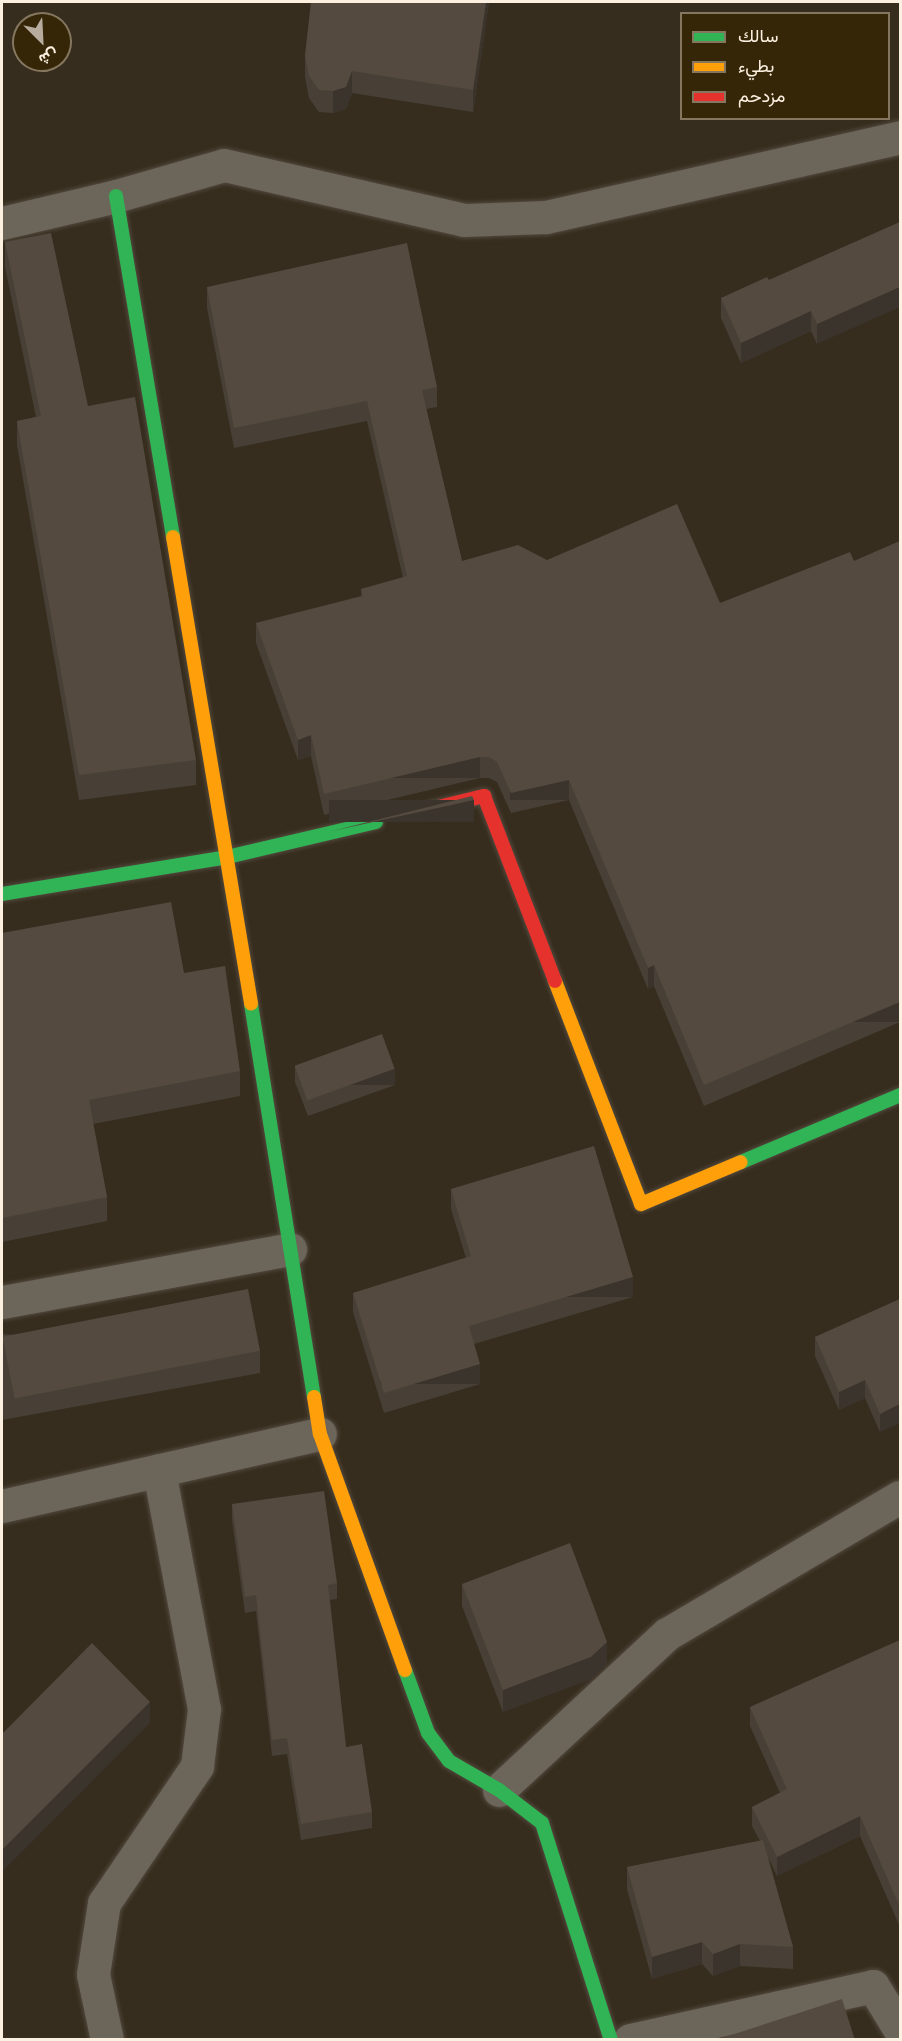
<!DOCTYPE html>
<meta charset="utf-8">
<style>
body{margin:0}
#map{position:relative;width:902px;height:2041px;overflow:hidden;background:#362d1e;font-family:Spectral,Vazirmatn,serif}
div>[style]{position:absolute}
.roads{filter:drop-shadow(0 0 2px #52493d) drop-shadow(0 0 2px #52493d)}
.street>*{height:33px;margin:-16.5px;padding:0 16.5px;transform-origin:16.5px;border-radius:16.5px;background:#6c655a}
.fast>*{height:14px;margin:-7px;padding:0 7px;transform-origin:7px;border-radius:7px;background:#30b455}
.slow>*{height:14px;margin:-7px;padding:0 7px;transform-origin:7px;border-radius:7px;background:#ff9f0a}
.jam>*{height:14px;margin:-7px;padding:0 7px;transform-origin:7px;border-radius:7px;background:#e5322d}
.wall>*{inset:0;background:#484036}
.shaded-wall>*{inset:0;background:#3b342c;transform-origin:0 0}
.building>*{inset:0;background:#544a3f;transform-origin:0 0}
span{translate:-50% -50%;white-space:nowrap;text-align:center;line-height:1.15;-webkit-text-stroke:4.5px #352608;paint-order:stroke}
.frame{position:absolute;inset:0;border:3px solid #fcf1e1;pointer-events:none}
.legend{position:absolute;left:680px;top:12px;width:210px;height:108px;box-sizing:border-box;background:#352608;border:2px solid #85775f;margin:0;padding:8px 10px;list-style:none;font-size:18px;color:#fcf1e1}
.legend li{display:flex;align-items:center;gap:12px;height:30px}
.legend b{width:30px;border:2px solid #85775f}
.north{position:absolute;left:12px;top:12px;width:60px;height:60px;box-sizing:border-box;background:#352608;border:2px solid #85775f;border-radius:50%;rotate:156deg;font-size:16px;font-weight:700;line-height:24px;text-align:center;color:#fcf1e1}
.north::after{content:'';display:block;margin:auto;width:21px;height:27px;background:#b7ac9d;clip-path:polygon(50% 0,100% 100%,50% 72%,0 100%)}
</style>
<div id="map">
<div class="roads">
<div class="street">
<div style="left:2px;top:223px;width:117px;rotate:-13.3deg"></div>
<div style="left:116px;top:196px;width:112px;rotate:-16deg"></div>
<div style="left:224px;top:165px;width:246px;rotate:12.9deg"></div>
<div style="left:464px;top:220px;width:82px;rotate:-2.1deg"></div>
<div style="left:546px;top:217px;width:363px;rotate:-12.7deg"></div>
<div style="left:2px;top:1302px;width:293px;rotate:-10.4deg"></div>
<div style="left:2px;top:1506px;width:326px;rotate:-12.8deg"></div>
<div style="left:499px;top:1790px;width:229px;rotate:-42.9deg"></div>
<div style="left:667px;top:1634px;width:270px;rotate:-30.5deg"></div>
<div style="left:107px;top:2040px;width:67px;rotate:-102deg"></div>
<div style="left:93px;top:1974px;width:72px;rotate:-81.2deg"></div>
<div style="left:104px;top:1903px;width:166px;rotate:-55.8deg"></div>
<div style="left:197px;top:1766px;width:57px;rotate:-83deg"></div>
<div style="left:204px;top:1709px;width:243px;rotate:-100.7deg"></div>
<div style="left:630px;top:2040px;width:249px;rotate:-12.5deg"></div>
<div style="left:873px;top:1986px;width:52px;rotate:58.5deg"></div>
</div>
<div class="fast">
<div style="left:116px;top:196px;width:346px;rotate:80.5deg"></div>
<div style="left:2px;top:894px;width:228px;rotate:-9.3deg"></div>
<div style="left:227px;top:857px;width:153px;rotate:-13.2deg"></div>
<div style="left:251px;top:1004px;width:398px;rotate:80.9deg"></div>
<div style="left:741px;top:1162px;width:173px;rotate:-22.8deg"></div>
<div style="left:405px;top:1670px;width:67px;rotate:69.9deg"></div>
<div style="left:428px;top:1733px;width:35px;rotate:53deg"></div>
<div style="left:449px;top:1761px;width:58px;rotate:30.1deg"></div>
<div style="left:499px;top:1790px;width:54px;rotate:37.5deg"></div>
<div style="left:542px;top:1823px;width:228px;rotate:72.4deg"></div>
</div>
<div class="slow">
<div style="left:173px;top:537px;width:473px;rotate:80.5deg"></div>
<div style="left:555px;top:981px;width:239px;rotate:68.9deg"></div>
<div style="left:641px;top:1204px;width:108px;rotate:-22.8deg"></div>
<div style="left:314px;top:1397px;width:37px;rotate:81deg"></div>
<div style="left:320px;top:1434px;width:251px;rotate:70.2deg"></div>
</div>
<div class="jam">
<div style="left:430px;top:809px;width:56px;rotate:-13.5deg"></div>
<div style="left:484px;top:796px;width:198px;rotate:69deg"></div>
</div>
</div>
<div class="wall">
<div style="clip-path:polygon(311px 2px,489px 2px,473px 112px,352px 93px,346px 109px,333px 113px,319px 112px,309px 98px,305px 77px,305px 56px)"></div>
<div style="clip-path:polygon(900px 222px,817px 344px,811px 331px,741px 363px,721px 318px,721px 298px,769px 280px)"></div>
<div style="clip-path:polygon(5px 242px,88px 406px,196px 760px,196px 785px,79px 800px,17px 445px,17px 421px,36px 417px,5px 267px)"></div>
<div style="clip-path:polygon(207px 287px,437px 387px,437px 407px,426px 409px,462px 561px,547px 560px,720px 603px,854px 561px,900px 541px,900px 1022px,704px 1106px,654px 986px,648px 989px,569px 800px,511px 813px,497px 782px,489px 778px,480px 778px,324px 815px,311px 756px,298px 760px,256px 643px,256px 623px,361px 596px,361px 589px,403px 578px,367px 421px,234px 448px,207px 308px)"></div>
<div style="clip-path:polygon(2px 933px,184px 973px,240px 1071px,240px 1096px,93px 1124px,107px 1197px,107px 1221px,2px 1242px)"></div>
<div style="clip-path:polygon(295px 1066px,395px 1085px,308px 1116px,295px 1082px)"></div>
<div style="clip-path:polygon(451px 1189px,633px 1297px,474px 1344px,480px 1384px,384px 1413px,353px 1312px,353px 1293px,466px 1258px,451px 1209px)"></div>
<div style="clip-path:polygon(900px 1299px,880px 1432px,865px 1398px,839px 1410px,815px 1356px,815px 1337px)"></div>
<div style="clip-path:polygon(2px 1334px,260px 1351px,260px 1373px,2px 1420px)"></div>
<div style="clip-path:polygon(232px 1504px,337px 1583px,337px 1599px,330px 1600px,346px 1747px,372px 1812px,372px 1828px,301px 1840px,287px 1754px,272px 1756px,256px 1611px,245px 1613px,232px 1520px)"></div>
<div style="clip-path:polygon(462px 1584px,607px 1664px,591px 1679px,503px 1712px,462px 1606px)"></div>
<div style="clip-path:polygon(900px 1640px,900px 1927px,860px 1836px,777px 1876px,768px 1857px,793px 1947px,793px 1969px,740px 1966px,713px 1976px,702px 1964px,652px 1979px,627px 1889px,627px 1867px,760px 1841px,752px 1826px,752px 1807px,780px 1793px,750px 1726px,750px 1707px)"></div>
</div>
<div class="shaded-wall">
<div style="clip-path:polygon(486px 2px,489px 2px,473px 112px,473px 90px)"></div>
<div style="clip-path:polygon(352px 71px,352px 93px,346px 109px,333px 113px,333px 91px)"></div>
<div style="clip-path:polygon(900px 287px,900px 307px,817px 344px,817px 324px)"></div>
<div style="clip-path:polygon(811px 311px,811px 331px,741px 363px,741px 343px)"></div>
<div style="clip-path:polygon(311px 735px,311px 756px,298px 760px,298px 740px)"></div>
<div style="left:480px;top:757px;width:21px;height:160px;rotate:90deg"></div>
<div style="left:569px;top:780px;width:20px;height:59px;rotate:90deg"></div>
<div style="left:474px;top:800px;width:22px;height:145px;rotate:90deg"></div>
<div style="clip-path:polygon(654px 965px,654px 986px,648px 989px,648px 968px)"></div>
<div style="left:900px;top:1002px;width:20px;height:213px;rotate:90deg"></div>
<div style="left:395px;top:1069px;width:16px;height:92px;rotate:90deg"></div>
<div style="left:633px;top:1277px;width:20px;height:171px;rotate:90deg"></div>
<div style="left:480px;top:1364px;width:20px;height:100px;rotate:90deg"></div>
<div style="clip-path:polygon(865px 1380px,865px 1398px,839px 1410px,839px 1392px)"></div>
<div style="clip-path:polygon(900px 1404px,900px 1423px,880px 1432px,880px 1414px)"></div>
<div style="clip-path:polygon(607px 1642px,607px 1664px,591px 1679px,503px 1712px,503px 1690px)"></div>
<div style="clip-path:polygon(150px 1702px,150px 1723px,2px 1872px,2px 1850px)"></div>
<div style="clip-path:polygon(860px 1816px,860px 1836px,777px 1876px,777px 1857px)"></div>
<div style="clip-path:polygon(702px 1942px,702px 1964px,652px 1979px,652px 1957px)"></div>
<div style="clip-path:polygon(740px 1944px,740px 1966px,713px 1976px,713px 1954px)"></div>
</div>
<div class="building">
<div style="clip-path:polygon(311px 2px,486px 2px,473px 90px,352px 71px,346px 87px,333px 91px,319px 90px,309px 76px,305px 56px)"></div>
<div style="clip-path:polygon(900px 222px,900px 287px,817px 324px,811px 311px,741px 343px,721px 298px,767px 277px,769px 280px)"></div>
<div style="clip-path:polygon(51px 233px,88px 406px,135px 397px,196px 760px,79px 775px,17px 421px,41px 416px,5px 242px)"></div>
<div style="clip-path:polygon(407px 243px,437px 387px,422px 390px,462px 561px,518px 545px,547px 560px,677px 504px,720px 603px,850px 552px,854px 561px,900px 541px,900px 1002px,704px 1085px,654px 965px,648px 968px,569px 780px,511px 793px,497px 762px,489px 757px,480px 757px,324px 794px,311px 735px,298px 740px,256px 623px,363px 596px,361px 589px,407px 576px,367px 401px,234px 428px,207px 287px)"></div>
<div style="clip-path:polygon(472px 796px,474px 800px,332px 831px)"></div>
<div style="clip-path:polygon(171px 902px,184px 973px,225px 966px,240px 1071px,89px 1100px,107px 1197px,2px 1218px,2px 933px)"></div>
<div style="left:382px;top:1034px;width:37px;height:93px;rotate:70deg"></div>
<div style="clip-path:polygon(594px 1146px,633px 1277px,469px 1326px,480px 1364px,384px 1393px,353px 1293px,471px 1256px,451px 1189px)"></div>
<div style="left:248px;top:1289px;width:63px;height:250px;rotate:79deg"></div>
<div style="clip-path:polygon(900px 1299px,900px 1404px,880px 1414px,865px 1380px,839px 1392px,815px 1337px)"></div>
<div style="clip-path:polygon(324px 1491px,337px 1583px,328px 1585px,346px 1747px,362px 1744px,372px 1812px,301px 1824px,287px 1738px,272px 1740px,256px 1595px,245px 1597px,232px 1504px)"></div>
<div style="clip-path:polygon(570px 1543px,607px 1642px,591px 1657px,503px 1690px,462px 1584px)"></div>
<div style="clip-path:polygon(900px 1640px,900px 1907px,860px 1816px,777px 1857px,752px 1807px,787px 1789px,750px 1707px)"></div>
<div style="clip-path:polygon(92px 1643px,150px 1702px,2px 1850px,2px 1734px)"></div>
<div style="clip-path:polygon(763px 1840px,793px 1947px,740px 1944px,713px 1954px,702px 1942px,652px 1957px,627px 1867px)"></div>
<div style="clip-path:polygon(842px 1999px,855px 2040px,716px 2040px)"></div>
</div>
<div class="frame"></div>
<ul class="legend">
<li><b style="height:8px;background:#30b455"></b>سالك</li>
<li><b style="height:8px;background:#ff9f0a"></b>بطيء</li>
<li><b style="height:8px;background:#e5322d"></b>مزدحم</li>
</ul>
<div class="north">ش</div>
</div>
